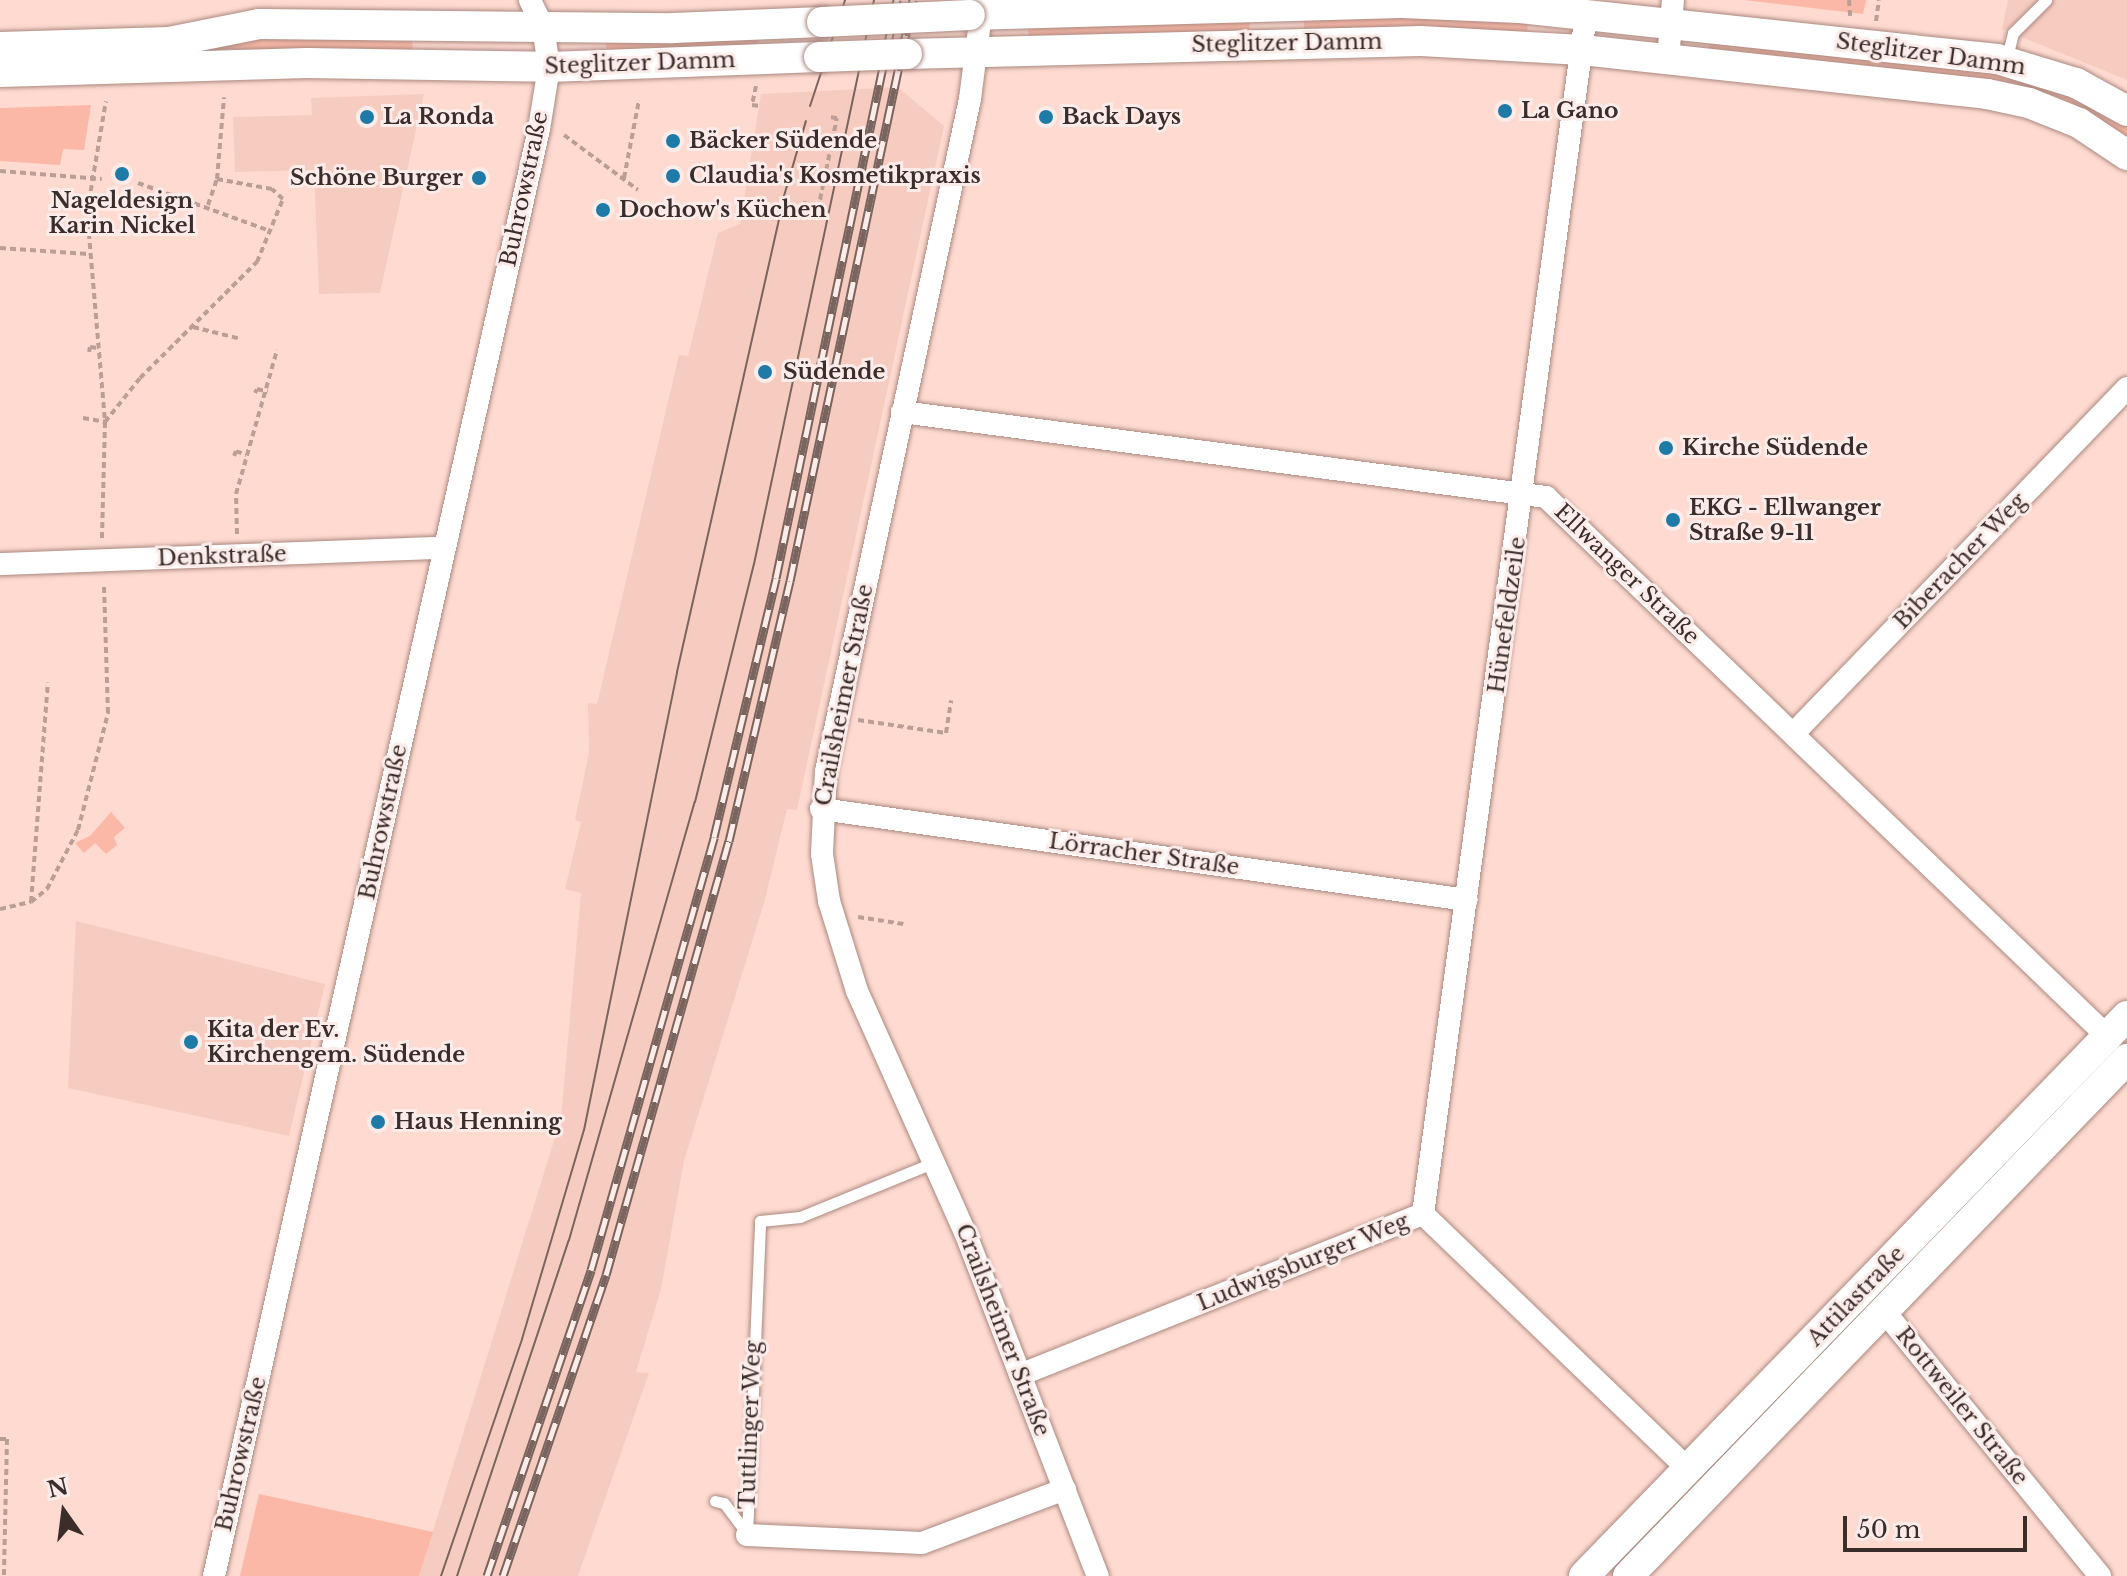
<!DOCTYPE html>
<meta charset="utf-8">
<style>
body{margin:0}
#map{position:relative;width:2127px;height:1576px;overflow:hidden;background:#fedad0;font-family:"Libre Baskerville",serif}
div>[style]{position:absolute}
.built>*{inset:0;background:#f7ccc0}
.green>*{inset:0;background:#fbb8a7}
.path>*{height:4px;margin-top:-2px;transform-origin:0;background:repeating-linear-gradient(90deg,#bb9f97 0 6px,transparent 0 10px)}
.roads{filter:drop-shadow(0 0 2px #aa8980) drop-shadow(0 0 2px #aa8980)}
.lane>*{height:11px;margin:-5.5px;padding:0 5.5px;transform-origin:5.5px;border-radius:5.5px;background:#fff}
.street>*{height:22px;margin:-11px;padding:0 11px;transform-origin:11px;border-radius:11px;background:#fff}
.secondary>*{height:30px;margin:-15px;padding:0 15px;transform-origin:15px;border-radius:15px;background:#fff}
.tram>*{height:2px;margin:-1px;padding:0 1px;transform-origin:1px;border-radius:1px;background:#79645e}
.rail>*{height:9px;margin-top:-4.5px;transform-origin:0;background:repeating-linear-gradient(90deg,#fbece9 0 18px,#79645e 0 36px);box-sizing:border-box;border-block:2px solid #79645e}
.bridges{filter:drop-shadow(0 0 2px #aa8980) drop-shadow(0 0 2px #aa8980)}
.secondary-bridge>*{height:30px;margin:-15px;padding:0 15px;transform-origin:15px;border-radius:15px;background:#fff}
.dots>*{width:22px;height:22px;translate:-50% -50%;box-sizing:border-box;border:4px solid #fbece9;border-radius:50%}
span{translate:-50% -50%;white-space:nowrap;text-align:center;line-height:1.15;-webkit-text-stroke:6px #fbece9;paint-order:stroke}
.street-label{font-size:22px;color:#3b2d29}
.poi-label{font-size:22px;color:#3b2d29;font-weight:700}
.left{translate:0 -50%;text-align:left}
.right{translate:-100% -50%;text-align:right}
.north{position:absolute;left:24px;top:1472px;width:80px;height:80px;-webkit-text-stroke:6px #fbece9;paint-order:stroke;rotate:346deg;font-size:22px;font-weight:700;line-height:32px;text-align:center;color:#3b2d29}
.north::after{content:'';display:block;margin:auto;width:28px;height:36px;background:#3b2d29;clip-path:polygon(50% 0,100% 100%,50% 72%,0 100%)}
.scale{position:absolute;left:1843px;top:1516px;width:184px;height:36px;box-sizing:border-box;border:4px solid #3b2d29;border-top:0;padding-left:10px;font-size:24px;line-height:28px;white-space:nowrap;color:#3b2d29;-webkit-text-stroke:6px #fbece9;paint-order:stroke}
</style>
<div id="map">
<div class="built">
<div style="clip-path:polygon(2008px 0,2127px 0,2127px 80px,2002px 29px)"></div>
<div style="clip-path:polygon(898px 87px,944px 126px,797px 810px,787px 809px,764px 903px,684px 1161px,661px 1289px,636px 1372px,649px 1373px,578px 1576px,419px 1576px,561px 1118px,581px 893px,565px 889px,581px 822px,575px 820px,589px 752px,588px 703px,597px 704px,679px 355px,688px 356px,718px 233px,740px 224px,761px 94px)"></div>
<div style="clip-path:polygon(424px 94px,380px 293px,319px 294px,314px 170px,235px 172px,233px 117px,312px 115px,311px 98px)"></div>
<div style="clip-path:polygon(76px 921px,325px 984px,289px 1136px,68px 1088px)"></div>
</div>
<div class="green">
<div style="clip-path:polygon(1744px 0,1866px 0,1863px 14px)"></div>
<div style="clip-path:polygon(1304px 16px,1413px 16px,1528px 20px,1527px 34px,1304px 31px)"></div>
<div style="clip-path:polygon(1250px 20px,1249px 32px,1029px 37px,1027px 22px)"></div>
<div style="clip-path:polygon(1710px 38px,1965px 66px,2045px 82px,2127px 123px,2127px 140px,2117px 133px,1708px 53px)"></div>
<div style="clip-path:polygon(248px 39px,412px 41px,413px 51px,196px 49px)"></div>
<div style="clip-path:polygon(760px 40px,754px 47px,607px 55px,606px 43px)"></div>
<div style="clip-path:polygon(91px 105px,84px 150px,63px 149px,60px 165px,0 161px,0 108px)"></div>
<div style="clip-path:polygon(111px 812px,125px 828px,114px 837px,117px 845px,106px 854px,95px 843px,84px 853px,75px 843px,90px 836px)"></div>
<div style="clip-path:polygon(259px 1494px,433px 1532px,419px 1576px,240px 1576px)"></div>
</div>
<div class="path">
<div style="left:1849px;top:0;width:16px;rotate:86deg"></div>
<div style="left:1876px;top:21px;width:21px;rotate:-82deg"></div>
<div style="left:756px;top:86px;width:19px;rotate:102deg"></div>
<div style="left:752px;top:105px;width:8px;rotate:7deg"></div>
<div style="left:564px;top:135px;width:92px;rotate:36.6deg"></div>
<div style="left:0;top:171px;width:102px;rotate:4.5deg"></div>
<div style="left:624px;top:178px;width:79px;rotate:-79.1deg"></div>
<div style="left:138px;top:183px;width:140px;rotate:20deg"></div>
<div style="left:89px;top:201px;width:101px;rotate:-80.4deg"></div>
<div style="left:208px;top:205px;width:28px;rotate:-71deg"></div>
<div style="left:217px;top:179px;width:82px;rotate:-85.1deg"></div>
<div style="left:787px;top:212px;width:30px;rotate:14deg"></div>
<div style="left:816px;top:219px;width:103px;rotate:-78.3deg"></div>
<div style="left:837px;top:118px;width:9px;rotate:-174deg"></div>
<div style="left:803px;top:216px;width:15px;rotate:-82deg"></div>
<div style="left:88px;top:223px;width:200px;rotate:85.1deg"></div>
<div style="left:105px;top:422px;width:116px;rotate:91.5deg"></div>
<div style="left:0;top:248px;width:88px;rotate:3.9deg"></div>
<div style="left:193px;top:327px;width:49px;rotate:14deg"></div>
<div style="left:89px;top:352px;width:5px;rotate:-79deg"></div>
<div style="left:90px;top:347px;width:8px;rotate:7deg"></div>
<div style="left:255px;top:393px;width:4px;rotate:-63deg"></div>
<div style="left:257px;top:389px;width:11px;rotate:15deg"></div>
<div style="left:83px;top:418px;width:22px;rotate:10deg"></div>
<div style="left:105px;top:422px;width:56px;rotate:-51.5deg"></div>
<div style="left:140px;top:378px;width:165px;rotate:-44.8deg"></div>
<div style="left:257px;top:262px;width:68px;rotate:-67.6deg"></div>
<div style="left:283px;top:199px;width:15px;rotate:-138deg"></div>
<div style="left:272px;top:189px;width:56px;rotate:-169.7deg"></div>
<div style="left:234px;top:456px;width:5px;rotate:-68deg"></div>
<div style="left:236px;top:451px;width:11px;rotate:22deg"></div>
<div style="left:237px;top:534px;width:40px;rotate:-91.4deg"></div>
<div style="left:236px;top:494px;width:150px;rotate:-74.1deg"></div>
<div style="left:858px;top:720px;width:89px;rotate:8.4deg"></div>
<div style="left:946px;top:733px;width:33px;rotate:-81deg"></div>
<div style="left:31px;top:902px;width:220px;rotate:-85.6deg"></div>
<div style="left:0;top:909px;width:32px;rotate:-13deg"></div>
<div style="left:31px;top:902px;width:21px;rotate:-39deg"></div>
<div style="left:47px;top:889px;width:67px;rotate:-62.3deg"></div>
<div style="left:78px;top:830px;width:121px;rotate:-75.6deg"></div>
<div style="left:108px;top:713px;width:130px;rotate:-91.8deg"></div>
<div style="left:858px;top:917px;width:46px;rotate:8.8deg"></div>
<div style="left:0;top:1439px;width:7px"></div>
<div style="left:7px;top:1439px;width:137px;rotate:91.3deg"></div>
</div>
<div class="roads">
<div class="lane">
<div style="left:2006px;top:61px;width:29px;rotate:-76deg"></div>
<div style="left:2013px;top:33px;width:47px;rotate:-45deg"></div>
<div style="left:715px;top:1501px;width:9px;rotate:13deg"></div>
<div style="left:724px;top:1503px;width:39px;rotate:53deg"></div>
<div style="left:747px;top:1535px;width:314px;rotate:-87.6deg"></div>
<div style="left:760px;top:1221px;width:40px;rotate:-5.7deg"></div>
<div style="left:800px;top:1217px;width:146px;rotate:-22.2deg"></div>
</div>
<div class="street">
<div style="left:981px;top:14px;width:86px;rotate:97.4deg"></div>
<div style="left:970px;top:99px;width:687px;rotate:102.09deg"></div>
<div style="left:826px;top:771px;width:83px;rotate:92.8deg"></div>
<div style="left:822px;top:854px;width:48px;rotate:81.5deg"></div>
<div style="left:829px;top:901px;width:94px;rotate:72.7deg"></div>
<div style="left:857px;top:991px;width:264px;rotate:65.9deg"></div>
<div style="left:965px;top:1232px;width:369px;rotate:68.9deg"></div>
<div style="left:1668px;top:59px;width:59px;rotate:-85.2deg"></div>
<div style="left:902px;top:412px;width:650px;rotate:7.52deg"></div>
<div style="left:1546px;top:497px;width:778px;rotate:43.85deg"></div>
<div style="left:0;top:564px;width:444px;rotate:-2.1deg"></div>
<div style="left:1793px;top:734px;width:481px;rotate:-46deg"></div>
<div style="left:821px;top:809px;width:652px;rotate:8.02deg"></div>
<div style="left:1423px;top:1214px;width:1210px;rotate:-82.26deg"></div>
<div style="left:1423px;top:1214px;width:368px;rotate:43.9deg"></div>
<div style="left:1884px;top:1311px;width:342px;rotate:50.8deg"></div>
<div style="left:1020px;top:1375px;width:434px;rotate:-21.8deg"></div>
<div style="left:747px;top:1535px;width:175px;rotate:2.6deg"></div>
<div style="left:922px;top:1543px;width:153px;rotate:-20.7deg"></div>
<div style="left:214px;top:1576px;width:1483px;rotate:-77.34deg"></div>
<div style="left:539px;top:129px;width:63px;rotate:-80.8deg"></div>
<div style="left:549px;top:67px;width:40px;rotate:-98.5deg"></div>
<div style="left:543px;top:27px;width:30px;rotate:-116deg"></div>
</div>
<div class="secondary">
<div style="left:970px;top:15px;width:431px;rotate:-1.6deg"></div>
<div style="left:1401px;top:3px;width:119px;rotate:2.4deg"></div>
<div style="left:1520px;top:8px;width:480px;rotate:6.1deg"></div>
<div style="left:1997px;top:59px;width:83px;rotate:16.9deg"></div>
<div style="left:2076px;top:83px;width:58px;rotate:28.8deg"></div>
<div style="left:0;top:47px;width:169px;rotate:-1.7deg"></div>
<div style="left:169px;top:42px;width:92px;rotate:-11.3deg"></div>
<div style="left:259px;top:24px;width:414px;rotate:0.6deg"></div>
<div style="left:673px;top:28px;width:149px;rotate:-2.3deg"></div>
<div style="left:907px;top:54px;width:514px;rotate:-1.45deg"></div>
<div style="left:1421px;top:41px;width:161px;rotate:3.2deg"></div>
<div style="left:1582px;top:50px;width:407px;rotate:6.2deg"></div>
<div style="left:1987px;top:94px;width:43px;rotate:12.1deg"></div>
<div style="left:2029px;top:103px;width:54px;rotate:21.8deg"></div>
<div style="left:2079px;top:123px;width:58px;rotate:33.7deg"></div>
<div style="left:0;top:72px;width:307px;rotate:-1.7deg"></div>
<div style="left:307px;top:63px;width:242px;rotate:0.9deg"></div>
<div style="left:549px;top:67px;width:270px;rotate:-2.1deg"></div>
<div style="left:1584px;top:1576px;width:780px;rotate:-45.88deg"></div>
<div style="left:1628px;top:1576px;width:719px;rotate:-46.01deg"></div>
</div>
</div>
<div class="tram">
<div style="left:810px;top:106px;width:112px;rotate:-71.7deg"></div>
<div style="left:441px;top:1576px;width:250px;rotate:-71.1deg"></div>
<div style="left:522px;top:1339px;width:218px;rotate:-73.5deg"></div>
<div style="left:584px;top:1130px;width:467px;rotate:-78.5deg"></div>
<div style="left:677px;top:672px;width:488px;rotate:-77.3deg"></div>
<div style="left:784px;top:196px;width:78px;rotate:-73.7deg"></div>
<div style="left:457px;top:1576px;width:354px;rotate:-71.6deg"></div>
<div style="left:569px;top:1240px;width:456px;rotate:-74deg"></div>
<div style="left:695px;top:802px;width:245px;rotate:-76.1deg"></div>
<div style="left:754px;top:564px;width:577px;rotate:-77.99deg"></div>
</div>
<div class="rail">
<div style="left:487px;top:1576px;width:323px;rotate:-71.2deg"></div>
<div style="left:591px;top:1270px;width:450px;rotate:-74.1deg"></div>
<div style="left:714px;top:837px;width:266px;rotate:-76.5deg"></div>
<div style="left:776px;top:578px;width:591px;rotate:-78.18deg"></div>
<div style="left:503px;top:1576px;width:318px;rotate:-71.1deg"></div>
<div style="left:606px;top:1275px;width:451px;rotate:-74.2deg"></div>
<div style="left:729px;top:841px;width:267px;rotate:-76.8deg"></div>
<div style="left:790px;top:581px;width:594px;rotate:-78.05deg"></div>
</div>
<div class="bridges">
<div class="secondary-bridge">
<div style="left:822px;top:22px;width:148px;rotate:-2.7deg"></div>
<div style="left:819px;top:57px;width:88px;rotate:-2deg"></div>
</div>
</div>
<div class="dots">
<div style="left:1505px;top:111px;background:#1e7ba8"></div>
<div style="left:367px;top:117px;background:#1e7ba8"></div>
<div style="left:1046px;top:117px;background:#1e7ba8"></div>
<div style="left:673px;top:141px;background:#1e7ba8"></div>
<div style="left:122px;top:174px;background:#1e7ba8"></div>
<div style="left:673px;top:176px;background:#1e7ba8"></div>
<div style="left:479px;top:178px;background:#1e7ba8"></div>
<div style="left:603px;top:210px;background:#1e7ba8"></div>
<div style="left:765px;top:372px;background:#1e7ba8"></div>
<div style="left:1666px;top:448px;background:#1e7ba8"></div>
<div style="left:1673px;top:520px;background:#1e7ba8"></div>
<div style="left:191px;top:1042px;background:#1e7ba8"></div>
<div style="left:378px;top:1122px;background:#1e7ba8"></div>
</div>
<div class="street-label">
<span style="left:1287px;top:43px;rotate:-1deg">Steglitzer Damm</span>
<span style="left:1931px;top:54px;rotate:8deg">Steglitzer Damm</span>
<span style="left:640px;top:63px;rotate:-2deg">Steglitzer Damm</span>
<span style="left:524px;top:189px;rotate:-78deg">Buhrowstraße</span>
<span style="left:222px;top:556px;rotate:-2deg">Denkstraße</span>
<span style="left:1960px;top:561px;rotate:-46deg">Biberacher Weg</span>
<span style="left:1627px;top:574px;rotate:44deg">Ellwanger Straße</span>
<span style="left:1507px;top:615px;rotate:-82deg">Hünefeldzeile</span>
<span style="left:844px;top:695px;rotate:-79deg">Crailsheimer Straße</span>
<span style="left:383px;top:822px;rotate:-78deg">Buhrowstraße</span>
<span style="left:1144px;top:854px;rotate:8deg">Lörracher Straße</span>
<span style="left:1303px;top:1262px;rotate:-22deg">Ludwigsburger Weg</span>
<span style="left:1856px;top:1296px;rotate:-46deg">Attilastraße</span>
<span style="left:1003px;top:1330px;rotate:69deg">Crailsheimer Straße</span>
<span style="left:1962px;top:1406px;rotate:51deg">Rottweiler Straße</span>
<span style="left:750px;top:1425px;rotate:-88deg">Tuttlinger Weg</span>
<span style="left:241px;top:1454px;rotate:-77deg">Buhrowstraße</span>
</div>
<div class="poi-label">
<span class="left" style="left:1521px;top:111px">La Gano</span>
<span class="left" style="left:383px;top:117px">La Ronda</span>
<span class="left" style="left:1062px;top:117px">Back Days</span>
<span class="left" style="left:689px;top:141px">Bäcker Südende</span>
<span class="left" style="left:689px;top:176px">Claudia's Kosmetikpraxis</span>
<span class="right" style="left:463px;top:178px">Schöne Burger</span>
<span style="left:122px;top:213px">Nageldesign<br>Karin Nickel</span>
<span class="left" style="left:619px;top:210px">Dochow's Küchen</span>
<span class="left" style="left:783px;top:372px">Südende</span>
<span class="left" style="left:1682px;top:448px">Kirche Südende</span>
<span class="left" style="left:1689px;top:520px">EKG - Ellwanger<br>Straße 9-11</span>
<span class="left" style="left:207px;top:1042px">Kita der Ev.<br>Kirchengem. Südende</span>
<span class="left" style="left:394px;top:1122px">Haus Henning</span>
</div>
<div class="north">N</div>
<div class="scale">50 m</div>
</div>
